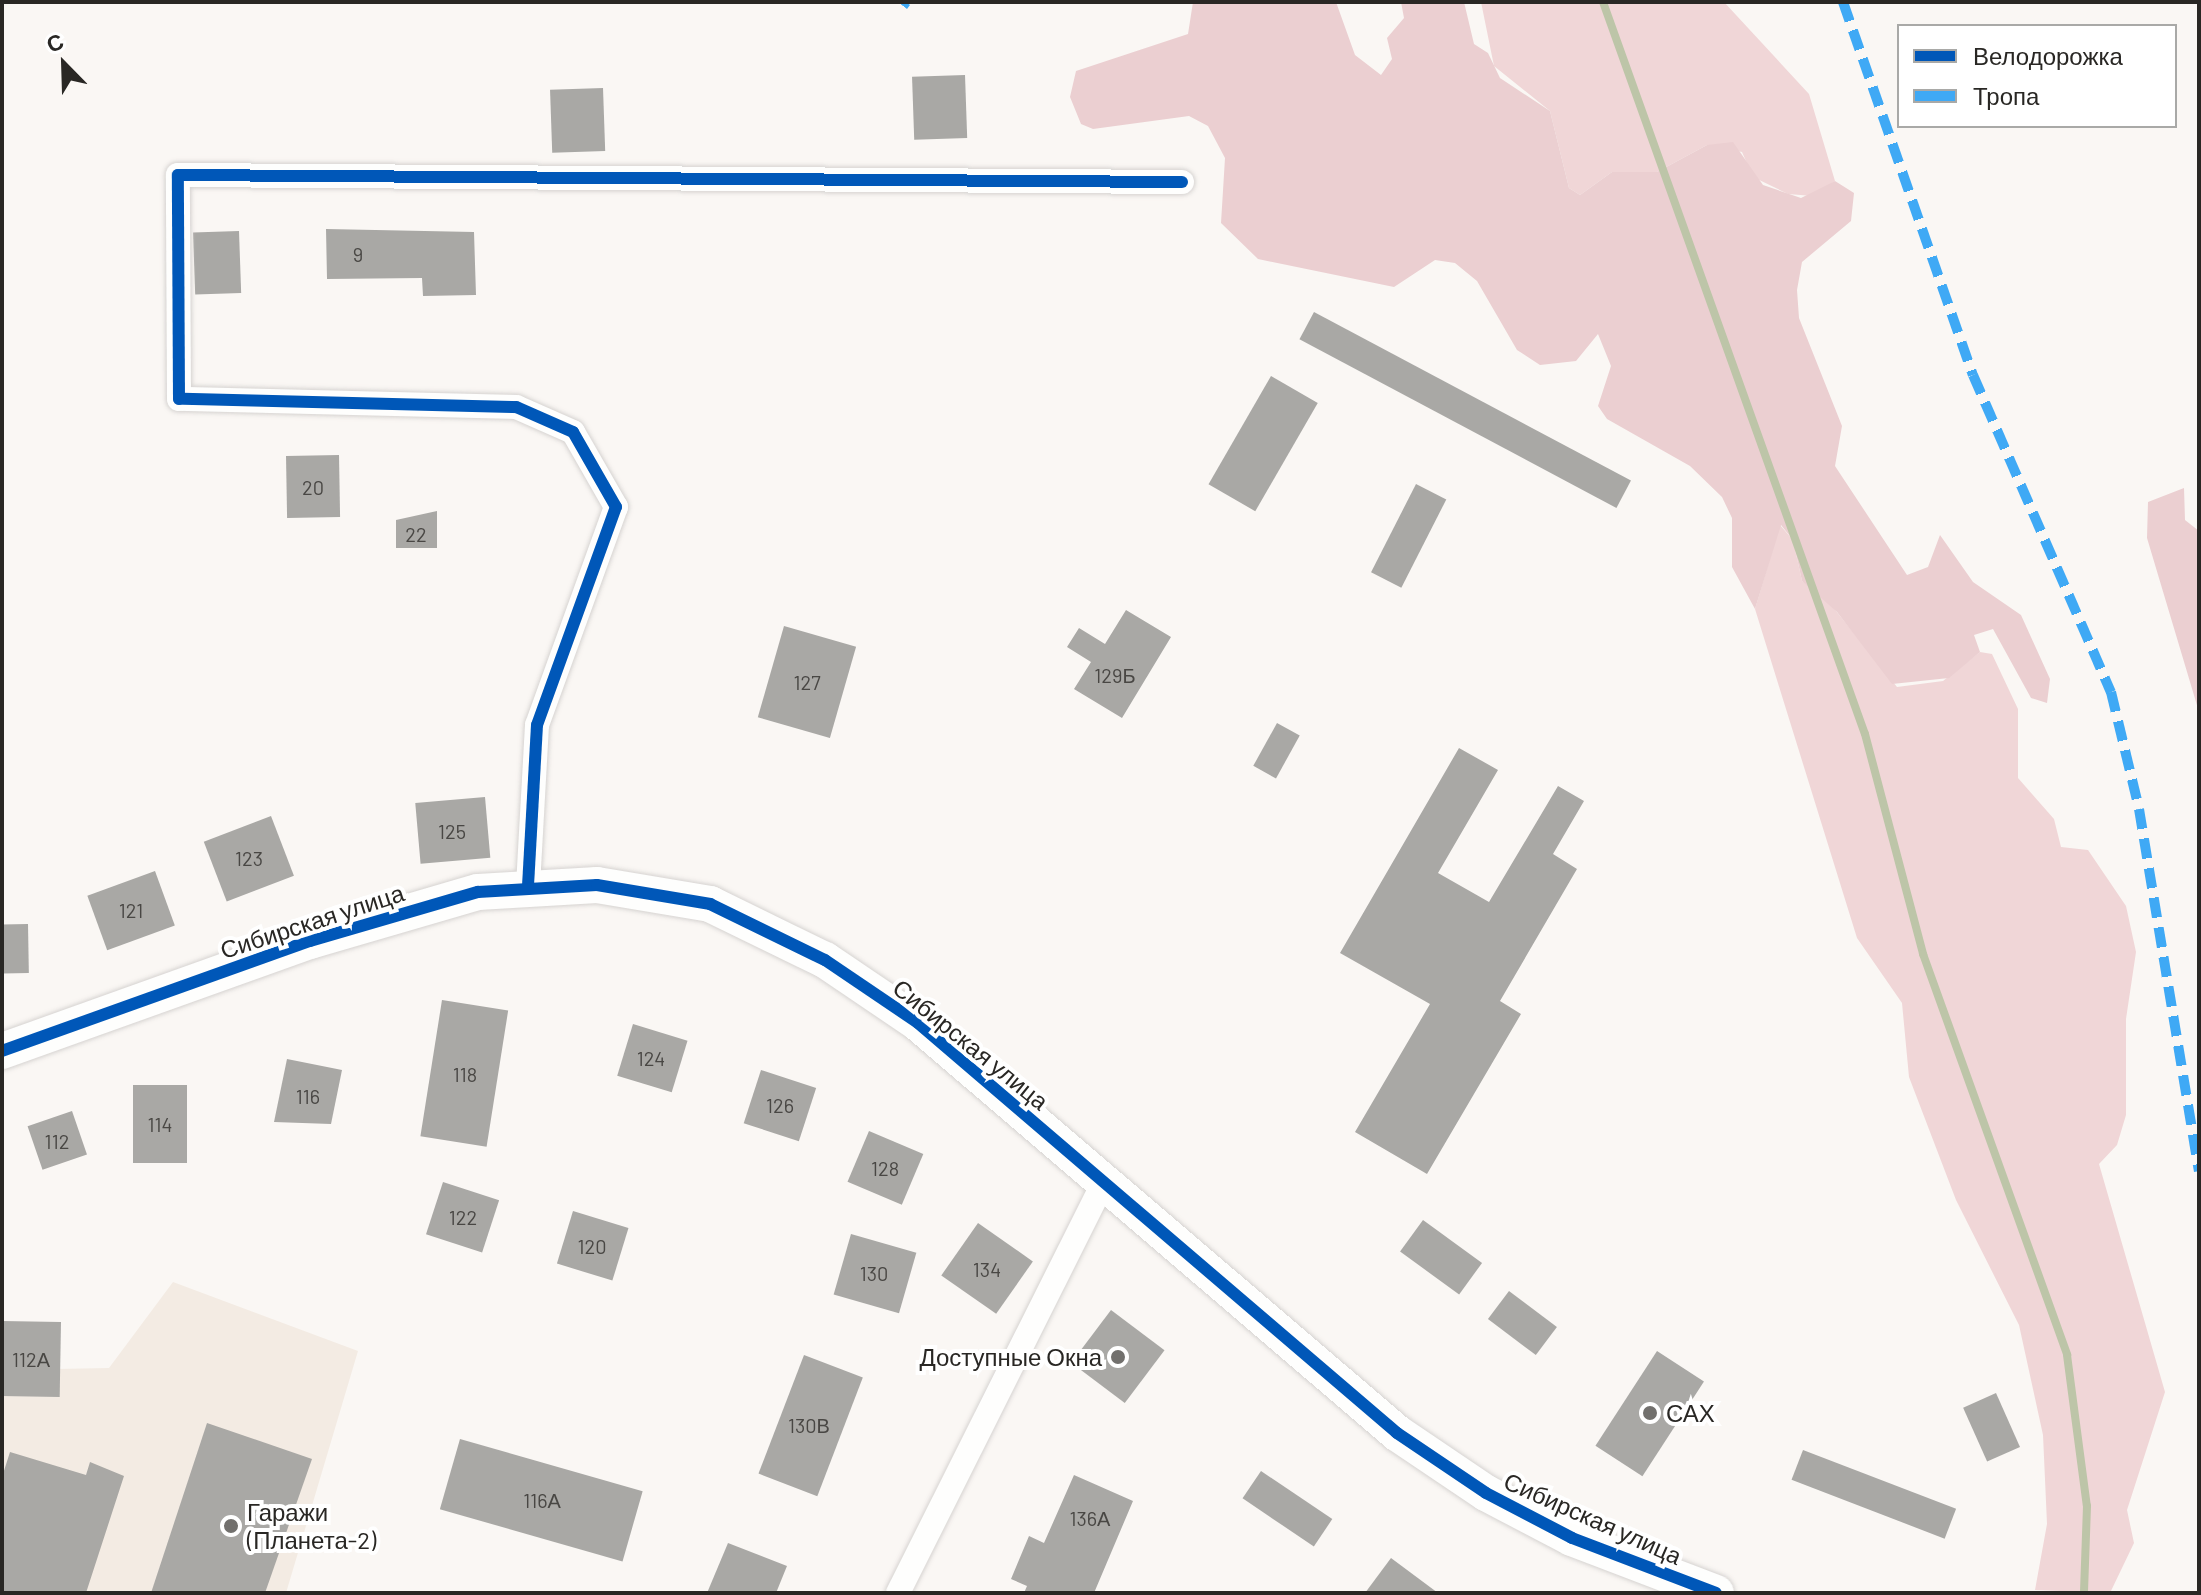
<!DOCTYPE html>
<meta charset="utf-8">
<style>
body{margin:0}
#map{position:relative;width:2201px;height:1595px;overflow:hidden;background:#faf7f4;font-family:Barlow,sans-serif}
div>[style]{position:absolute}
.built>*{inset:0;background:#f3ebe3}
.green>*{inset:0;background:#f0d6d7}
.forest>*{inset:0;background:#ebcfd1}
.stream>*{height:8px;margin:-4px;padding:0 4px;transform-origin:4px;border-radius:4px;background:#bdc5a8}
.building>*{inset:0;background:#a9a8a5;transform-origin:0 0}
.roads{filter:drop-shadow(0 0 2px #d6d3d1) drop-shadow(0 0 2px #d6d3d1)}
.street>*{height:24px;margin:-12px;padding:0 12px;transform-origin:12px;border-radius:12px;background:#fefefd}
.secondary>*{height:36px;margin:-18px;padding:0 18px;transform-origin:18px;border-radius:18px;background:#fefefd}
.quiet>*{height:10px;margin-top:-5px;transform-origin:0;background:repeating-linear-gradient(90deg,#3fa9f5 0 20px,transparent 0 30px)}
.cycleway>*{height:12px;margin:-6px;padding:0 6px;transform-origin:6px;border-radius:6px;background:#0057b8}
.dots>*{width:22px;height:22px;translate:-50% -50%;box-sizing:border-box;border:4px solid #fff;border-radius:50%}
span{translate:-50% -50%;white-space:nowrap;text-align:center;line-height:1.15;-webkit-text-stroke:8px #fff;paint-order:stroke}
.number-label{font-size:20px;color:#494744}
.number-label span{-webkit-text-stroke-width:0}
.street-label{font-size:24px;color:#292724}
.poi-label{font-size:24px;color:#292724}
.right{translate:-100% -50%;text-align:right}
.left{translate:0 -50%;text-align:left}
.frame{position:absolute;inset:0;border:4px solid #292724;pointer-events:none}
.legend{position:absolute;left:1897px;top:24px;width:280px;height:104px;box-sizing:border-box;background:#fff;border:2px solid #a9a9a7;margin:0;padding:10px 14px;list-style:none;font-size:24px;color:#292724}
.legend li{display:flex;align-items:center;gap:16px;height:40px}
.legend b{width:40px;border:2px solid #a9a9a7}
.north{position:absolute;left:24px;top:24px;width:80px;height:80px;-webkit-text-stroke:6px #fff;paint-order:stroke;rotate:337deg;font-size:22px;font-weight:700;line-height:32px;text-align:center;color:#292724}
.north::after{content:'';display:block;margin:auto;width:28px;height:36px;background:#292724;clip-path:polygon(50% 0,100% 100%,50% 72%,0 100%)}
</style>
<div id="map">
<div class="built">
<div style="clip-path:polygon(173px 1282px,358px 1351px,286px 1593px,2px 1593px,2px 1370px,109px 1368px)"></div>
</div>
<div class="green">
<div style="clip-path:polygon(1481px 2px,1724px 2px,1809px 94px,1835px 181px,1813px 196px,1788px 194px,1753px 177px,1742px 152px,1707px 145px,1657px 172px,1612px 172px,1580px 195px,1569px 188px,1550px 111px,1494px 66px)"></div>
<div style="clip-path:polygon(1780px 525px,1793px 540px,1802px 581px,1824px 596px,1897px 687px,1943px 681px,1980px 652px,1992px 654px,2018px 709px,2018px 778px,2054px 819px,2061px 847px,2088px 850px,2126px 906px,2136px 952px,2126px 1019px,2126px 1115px,2117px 1145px,2099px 1164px,2165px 1392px,2127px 1510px,2134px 1543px,2110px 1593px,2035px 1590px,2047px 1524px,2043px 1435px,2019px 1325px,1956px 1200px,1909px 1077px,1902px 1003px,1857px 938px,1755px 609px)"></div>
</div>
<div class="forest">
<div style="clip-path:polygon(1193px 2px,1336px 2px,1355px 55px,1381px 75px,1392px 59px,1387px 38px,1404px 18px,1401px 2px,1464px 2px,1474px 44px,1488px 53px,1500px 78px,1550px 111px,1569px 188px,1580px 195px,1612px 172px,1657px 172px,1707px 145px,1733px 142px,1763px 185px,1801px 198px,1835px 181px,1854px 193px,1851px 221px,1802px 262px,1797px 290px,1799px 318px,1842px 426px,1835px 466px,1907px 575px,1928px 567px,1940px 535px,1973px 582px,2021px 615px,2050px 679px,2047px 703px,2031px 698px,1993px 629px,1974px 635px,1980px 652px,1949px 678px,1892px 684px,1837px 612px,1802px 581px,1793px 540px,1781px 525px,1755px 609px,1732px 567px,1732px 518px,1722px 497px,1690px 466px,1607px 419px,1598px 406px,1611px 366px,1598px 334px,1576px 361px,1540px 365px,1517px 350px,1477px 281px,1455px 263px,1435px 260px,1394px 287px,1258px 259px,1221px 223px,1225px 158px,1208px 126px,1189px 116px,1093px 129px,1081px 124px,1070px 97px,1076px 71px,1188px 34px)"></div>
<div style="clip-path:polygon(2184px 488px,2185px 520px,2199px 531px,2199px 712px,2147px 538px,2148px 502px)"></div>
</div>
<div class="stream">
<div style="left:1603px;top:2px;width:777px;rotate:70.31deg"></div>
<div style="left:1865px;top:734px;width:228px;rotate:75.2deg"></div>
<div style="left:1923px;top:954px;width:426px;rotate:70.2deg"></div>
<div style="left:2067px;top:1355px;width:152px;rotate:82.5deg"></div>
<div style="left:2087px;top:1506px;width:87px;rotate:92deg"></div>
</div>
<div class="building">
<div style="left:965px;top:75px;width:63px;height:53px;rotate:88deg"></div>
<div style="left:603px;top:88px;width:63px;height:53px;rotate:88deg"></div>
<div style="clip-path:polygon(326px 229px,474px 232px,476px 295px,423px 296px,422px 278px,327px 279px)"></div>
<div style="left:239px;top:231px;width:62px;height:46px;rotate:88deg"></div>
<div style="left:1314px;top:312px;width:359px;height:31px;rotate:28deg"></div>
<div style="left:1271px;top:376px;width:54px;height:125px;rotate:30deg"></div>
<div style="left:339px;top:455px;width:62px;height:53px;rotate:89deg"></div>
<div style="left:1416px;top:484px;width:34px;height:99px;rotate:27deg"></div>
<div style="clip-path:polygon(437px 511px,437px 548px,396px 548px,396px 520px)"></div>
<div style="clip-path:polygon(1126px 610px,1171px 637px,1122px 718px,1074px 689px,1091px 662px,1067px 647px,1079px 628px,1105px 644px)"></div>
<div style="left:784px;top:626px;width:75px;height:95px;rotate:16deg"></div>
<div style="left:1277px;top:723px;width:26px;height:49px;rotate:29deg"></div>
<div style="clip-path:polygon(1459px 748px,1498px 770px,1438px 873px,1489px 902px,1558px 786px,1584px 801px,1553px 854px,1577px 869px,1500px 1001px,1521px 1014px,1427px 1174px,1355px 1132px,1430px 1004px,1340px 953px)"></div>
<div style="left:485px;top:797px;width:61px;height:70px;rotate:85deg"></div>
<div style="left:271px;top:816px;width:64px;height:72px;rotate:69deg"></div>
<div style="left:155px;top:871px;width:58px;height:72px;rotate:70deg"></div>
<div style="left:28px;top:924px;width:49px;height:26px;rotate:89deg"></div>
<div style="left:442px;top:1000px;width:67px;height:138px;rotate:9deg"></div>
<div style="left:633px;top:1024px;width:57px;height:54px;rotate:17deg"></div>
<div style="clip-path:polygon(287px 1059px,342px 1070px,331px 1124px,274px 1122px)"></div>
<div style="left:761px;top:1070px;width:58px;height:56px;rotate:18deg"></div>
<div style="left:133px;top:1085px;width:54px;height:78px"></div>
<div style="left:72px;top:1111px;width:46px;height:47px;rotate:71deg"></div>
<div style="left:869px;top:1131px;width:59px;height:55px;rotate:23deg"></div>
<div style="left:443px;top:1182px;width:59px;height:55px;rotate:18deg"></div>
<div style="left:573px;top:1211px;width:58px;height:55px;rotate:17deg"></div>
<div style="left:1423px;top:1220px;width:73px;height:39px;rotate:36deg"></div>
<div style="left:978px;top:1223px;width:67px;height:64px;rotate:35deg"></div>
<div style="left:851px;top:1234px;width:68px;height:63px;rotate:16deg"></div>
<div style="left:1509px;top:1291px;width:60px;height:35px;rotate:37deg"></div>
<div style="left:1111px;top:1310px;width:67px;height:66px;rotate:37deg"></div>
<div style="left:2px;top:1321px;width:59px;height:75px;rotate:1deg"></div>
<div style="left:1657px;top:1351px;width:56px;height:113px;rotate:33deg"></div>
<div style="left:804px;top:1355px;width:63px;height:127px;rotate:21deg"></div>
<div style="left:1996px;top:1393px;width:59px;height:36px;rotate:66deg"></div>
<div style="clip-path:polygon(207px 1423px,312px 1459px,265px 1593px,151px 1593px)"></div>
<div style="left:460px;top:1439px;width:190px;height:73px;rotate:16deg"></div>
<div style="left:1803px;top:1450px;width:164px;height:32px;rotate:21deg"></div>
<div style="clip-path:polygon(10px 1452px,86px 1475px,90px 1462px,124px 1476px,86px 1593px,2px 1593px,2px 1477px)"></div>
<div style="left:1261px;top:1471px;width:86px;height:33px;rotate:34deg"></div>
<div style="clip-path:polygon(1074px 1475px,1133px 1501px,1094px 1593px,1024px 1593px,1027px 1586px,1011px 1579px,1029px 1536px,1044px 1543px)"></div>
<div style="clip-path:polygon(728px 1543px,787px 1566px,776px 1593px,707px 1593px)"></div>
<div style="clip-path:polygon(1391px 1558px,1438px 1593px,1365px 1593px)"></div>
</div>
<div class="roads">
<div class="street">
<div style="left:528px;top:886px;width:161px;rotate:-86.8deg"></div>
<div style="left:537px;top:725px;width:232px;rotate:-70.1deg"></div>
<div style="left:616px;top:507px;width:86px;rotate:-119.8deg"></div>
<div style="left:573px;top:432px;width:62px;rotate:-156.3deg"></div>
<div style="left:516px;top:407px;width:337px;rotate:-178.6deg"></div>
<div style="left:179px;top:399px;width:224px;rotate:-90.3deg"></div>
<div style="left:178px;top:175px;width:1004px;rotate:0.4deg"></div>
<div style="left:898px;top:1593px;width:458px;rotate:-63.4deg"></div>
</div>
<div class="secondary">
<div style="left:2px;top:1051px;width:327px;rotate:-19.7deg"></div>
<div style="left:310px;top:941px;width:175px;rotate:-16.3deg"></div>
<div style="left:478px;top:892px;width:119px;rotate:-3.4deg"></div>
<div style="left:597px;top:885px;width:115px;rotate:9.5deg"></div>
<div style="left:710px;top:904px;width:128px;rotate:26deg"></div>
<div style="left:825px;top:960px;width:112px;rotate:34.1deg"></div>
<div style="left:918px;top:1023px;width:631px;rotate:40.56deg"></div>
<div style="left:1397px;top:1433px;width:107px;rotate:34deg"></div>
<div style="left:1486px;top:1493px;width:97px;rotate:27.6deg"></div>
<div style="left:1572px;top:1538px;width:154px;rotate:20.9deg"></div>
</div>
</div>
<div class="quiet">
<div style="left:1843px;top:2px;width:395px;rotate:70.8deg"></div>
<div style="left:1973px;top:375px;width:346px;rotate:66.5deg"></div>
<div style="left:2111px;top:692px;width:120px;rotate:76.5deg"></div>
<div style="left:2139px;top:809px;width:367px;rotate:80.6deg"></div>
<div style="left:903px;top:6px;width:5px;rotate:-53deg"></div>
</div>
<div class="cycleway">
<div style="left:528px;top:886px;width:161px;rotate:-86.8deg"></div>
<div style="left:537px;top:725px;width:232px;rotate:-70.1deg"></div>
<div style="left:616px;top:507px;width:86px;rotate:-119.8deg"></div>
<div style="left:573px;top:432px;width:62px;rotate:-156.3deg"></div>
<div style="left:516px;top:407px;width:337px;rotate:-178.6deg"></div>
<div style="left:179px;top:399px;width:224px;rotate:-90.3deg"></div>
<div style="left:178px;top:175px;width:1004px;rotate:0.4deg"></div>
<div style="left:2px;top:1051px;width:327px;rotate:-19.7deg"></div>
<div style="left:310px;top:941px;width:175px;rotate:-16.3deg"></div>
<div style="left:478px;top:892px;width:119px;rotate:-3.4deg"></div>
<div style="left:597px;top:885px;width:115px;rotate:9.5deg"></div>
<div style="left:710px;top:904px;width:128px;rotate:26deg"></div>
<div style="left:825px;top:960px;width:112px;rotate:34.1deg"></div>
<div style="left:918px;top:1023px;width:631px;rotate:40.56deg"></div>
<div style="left:1397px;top:1433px;width:107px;rotate:34deg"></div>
<div style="left:1486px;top:1493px;width:97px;rotate:27.6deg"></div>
<div style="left:1572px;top:1538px;width:154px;rotate:20.9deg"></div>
</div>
<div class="dots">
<div style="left:1118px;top:1357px;background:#72706d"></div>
<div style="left:1650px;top:1413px;background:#72706d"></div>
<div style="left:231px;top:1526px;background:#72706d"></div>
</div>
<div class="number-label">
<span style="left:358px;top:254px">9</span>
<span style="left:313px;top:487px">20</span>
<span style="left:416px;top:534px">22</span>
<span style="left:1115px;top:675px">129Б</span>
<span style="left:807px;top:682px">127</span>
<span style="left:452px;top:831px">125</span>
<span style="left:249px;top:858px">123</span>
<span style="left:131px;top:910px">121</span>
<span style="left:651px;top:1058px">124</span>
<span style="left:465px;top:1074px">118</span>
<span style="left:308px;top:1096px">116</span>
<span style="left:780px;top:1105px">126</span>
<span style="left:160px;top:1124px">114</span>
<span style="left:57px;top:1141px">112</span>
<span style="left:885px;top:1168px">128</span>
<span style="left:463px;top:1217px">122</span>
<span style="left:592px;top:1246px">120</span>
<span style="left:987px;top:1269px">134</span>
<span style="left:874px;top:1273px">130</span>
<span style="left:31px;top:1359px">112А</span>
<span style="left:809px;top:1425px">130В</span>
<span style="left:542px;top:1500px">116А</span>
<span style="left:1090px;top:1518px">136А</span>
</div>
<div class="street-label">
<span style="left:312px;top:921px;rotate:-18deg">Сибирская улица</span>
<span style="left:971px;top:1044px;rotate:39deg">Сибирская улица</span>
<span style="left:1593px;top:1518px;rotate:24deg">Сибирская улица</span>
</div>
<div class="poi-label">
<span class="right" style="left:1102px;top:1357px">Доступные Окна</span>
<span class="left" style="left:1666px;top:1413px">САХ</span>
<span class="left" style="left:247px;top:1526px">Гаражи<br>(Планета-2)</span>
</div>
<div class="frame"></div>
<ul class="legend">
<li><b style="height:10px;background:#0057b8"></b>Велодорожка</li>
<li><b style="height:10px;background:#3fa9f5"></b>Тропа</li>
</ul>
<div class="north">С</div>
</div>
